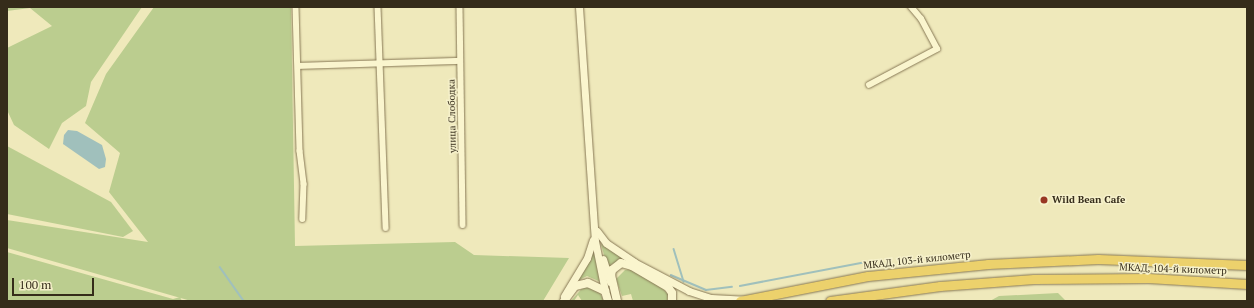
<!DOCTYPE html>
<meta charset="utf-8">
<style>
body{margin:0}
#map{position:relative;width:1254px;height:308px;overflow:hidden;background:#efe9bb;font-family:"PT Serif",serif}
div>[style]{position:absolute}
.green>*{inset:0;background:#bbcd8f}
.water>*{inset:0;background:#a0c0bc}
.stream>*{height:1.5px;margin:-0.75px;padding:0 0.75px;transform-origin:0.75px;border-radius:0.75px;background:#a0c0bc}
.roads{filter:drop-shadow(0 0 1px #877855) drop-shadow(0 0 1px #877855)}
.minor>*{height:5.5px;margin:-2.75px;padding:0 2.75px;transform-origin:2.75px;border-radius:2.75px;background:#faf5ce}
.tertiary>*{height:7px;margin:-3.5px;padding:0 3.5px;transform-origin:3.5px;border-radius:3.5px;background:#faf5ce}
.secondary>*{height:8px;margin:-4px;padding:0 4px;transform-origin:4px;border-radius:4px;background:#faf5ce}
.trunk>*{height:9px;margin:-4.5px;padding:0 4.5px;transform-origin:4.5px;border-radius:4.5px;background:#ecd16c}
.dots>*{width:11px;height:11px;translate:-50% -50%;box-sizing:border-box;border:2px solid #f6f1cb;border-radius:50%}
span{translate:-50% -50%;white-space:nowrap;text-align:center;line-height:1.15;-webkit-text-stroke:3px #f6f1cb;paint-order:stroke}
.street-label{font-size:10px;color:#352c1a}
.poi-label{font-size:10px;color:#352c1a;font-weight:700}
.left{translate:0 -50%;text-align:left}
.frame{position:absolute;inset:0;border:8px solid #352c1a;pointer-events:none}
.scale{position:absolute;left:12px;top:278px;width:82px;height:18px;box-sizing:border-box;border:2px solid #352c1a;border-top:0;padding-left:5px;font-size:12px;line-height:14px;white-space:nowrap;color:#352c1a;-webkit-text-stroke:3px #f6f1cb;paint-order:stroke}
</style>
<div id="map">
<div class="green">
<div style="clip-path:polygon(7px 7px,142px 7px,91px 82px,86px 106px,62px 123px,49px 149px,14px 125px,7px 110px,7px 48px,52px 26px,30px 8px,7px 11px)"></div>
<div style="clip-path:polygon(154px 7px,291px 7px,295px 246px,455px 242px,474px 255px,569px 258px,543px 301px,191px 301px,7px 248px,7px 220px,148px 242px,109px 192px,120px 153px,85px 123px,106px 74px)"></div>
<div style="clip-path:polygon(7px 146px,111px 202px,133px 231px,123px 237px,7px 214px)"></div>
<div style="clip-path:polygon(601px 244px,618px 255px,625px 259px,612px 264px,608px 269px)"></div>
<div style="clip-path:polygon(594px 249px,601px 282px,587px 276px,575px 282px)"></div>
<div style="clip-path:polygon(7px 252px,173px 299px,180px 297px,182px 301px,7px 301px)"></div>
<div style="clip-path:polygon(632px 269px,663px 289px,668px 294px,667px 301px,633px 301px,631px 294px,622px 296px,616px 279px,625px 270px)"></div>
<div style="clip-path:polygon(584px 286px,598px 289px,604px 301px,582px 301px,578px 295px,574px 301px,571px 301px)"></div>
<div style="clip-path:polygon(1058px 293px,1066px 301px,990px 301px,999px 296px)"></div>
</div>
<div class="water">
<div style="clip-path:polygon(68px 130px,77px 131px,102px 145px,106px 159px,105px 167px,99px 169px,63px 144px,64px 135px)"></div>
</div>
<div class="stream">
<div style="left:674px;top:249px;width:34px;rotate:73deg"></div>
<div style="left:220px;top:267px;width:42px;rotate:54.8deg"></div>
<div style="left:671px;top:275px;width:38px;rotate:23deg"></div>
<div style="left:706px;top:290px;width:26px;rotate:-7deg"></div>
<div style="left:740px;top:286px;width:128px;rotate:-10.8deg"></div>
</div>
<div class="roads">
<div class="minor">
<div style="left:296px;top:7px;width:144px;rotate:88.4deg"></div>
<div style="left:300px;top:151px;width:33px;rotate:83deg"></div>
<div style="left:304px;top:184px;width:35px;rotate:92deg"></div>
<div style="left:378px;top:7px;width:221px;rotate:87.9deg"></div>
<div style="left:460px;top:7px;width:218px;rotate:89.2deg"></div>
<div style="left:299px;top:66px;width:161px;rotate:-1.8deg"></div>
<div style="left:869px;top:85px;width:77px;rotate:-27.9deg"></div>
<div style="left:937px;top:49px;width:34px;rotate:-118deg"></div>
<div style="left:921px;top:19px;width:16px;rotate:-130deg"></div>
</div>
<div class="tertiary">
<div style="left:579px;top:7px;width:235px;rotate:86.1deg"></div>
<div style="left:595px;top:241px;width:51px;rotate:78.7deg"></div>
<div style="left:597px;top:231px;width:15px;rotate:53deg"></div>
<div style="left:606px;top:243px;width:34px;rotate:34deg"></div>
<div style="left:634px;top:262px;width:62px;rotate:27.8deg"></div>
<div style="left:689px;top:291px;width:23px;rotate:18deg"></div>
<div style="left:711px;top:298px;width:33px;rotate:3deg"></div>
<div style="left:603px;top:259px;width:24px;rotate:73deg"></div>
<div style="left:564px;top:296px;width:44px;rotate:-58.8deg"></div>
<div style="left:587px;top:258px;width:19px;rotate:-72deg"></div>
</div>
<div class="secondary">
<div style="left:564px;top:301px;width:19px;rotate:-54deg"></div>
<div style="left:575px;top:286px;width:13px;rotate:-13deg"></div>
<div style="left:588px;top:283px;width:19px;rotate:25deg"></div>
<div style="left:605px;top:291px;width:10px;rotate:73deg"></div>
<div style="left:617px;top:301px;width:26px;rotate:-103deg"></div>
<div style="left:611px;top:276px;width:6px;rotate:-81deg"></div>
<div style="left:612px;top:270px;width:11px;rotate:-38deg"></div>
<div style="left:621px;top:263px;width:11px;rotate:15deg"></div>
<div style="left:632px;top:266px;width:42px;rotate:30.3deg"></div>
<div style="left:668px;top:287px;width:7px;rotate:56deg"></div>
<div style="left:672px;top:293px;width:8px;rotate:90deg"></div>
</div>
<div class="trunk">
<div style="left:740px;top:301px;width:130px;rotate:-11.1deg"></div>
<div style="left:868px;top:276px;width:121px;rotate:-5.7deg"></div>
<div style="left:988px;top:264px;width:110px;rotate:-2.6deg"></div>
<div style="left:1098px;top:259px;width:149px;rotate:2.3deg"></div>
<div style="left:830px;top:301px;width:111px;rotate:-7.8deg"></div>
<div style="left:940px;top:286px;width:94px;rotate:-4.3deg"></div>
<div style="left:1034px;top:279px;width:114px;rotate:-0.5deg"></div>
<div style="left:1148px;top:278px;width:99px;rotate:3.5deg"></div>
</div>
</div>
<div class="dots">
<div style="left:1044px;top:200px;background:#983723"></div>
</div>
<div class="street-label">
<span style="left:452px;top:116px;rotate:-91deg">улица Слободка</span>
<span style="left:917px;top:260px;rotate:-6deg">МКАД, 103-й километр</span>
<span style="left:1173px;top:269px;rotate:2deg">МКАД, 104-й километр</span>
</div>
<div class="poi-label">
<span class="left" style="left:1052px;top:200px">Wild Bean Cafe</span>
</div>
<div class="frame"></div>
<div class="scale">100 m</div>
</div>
